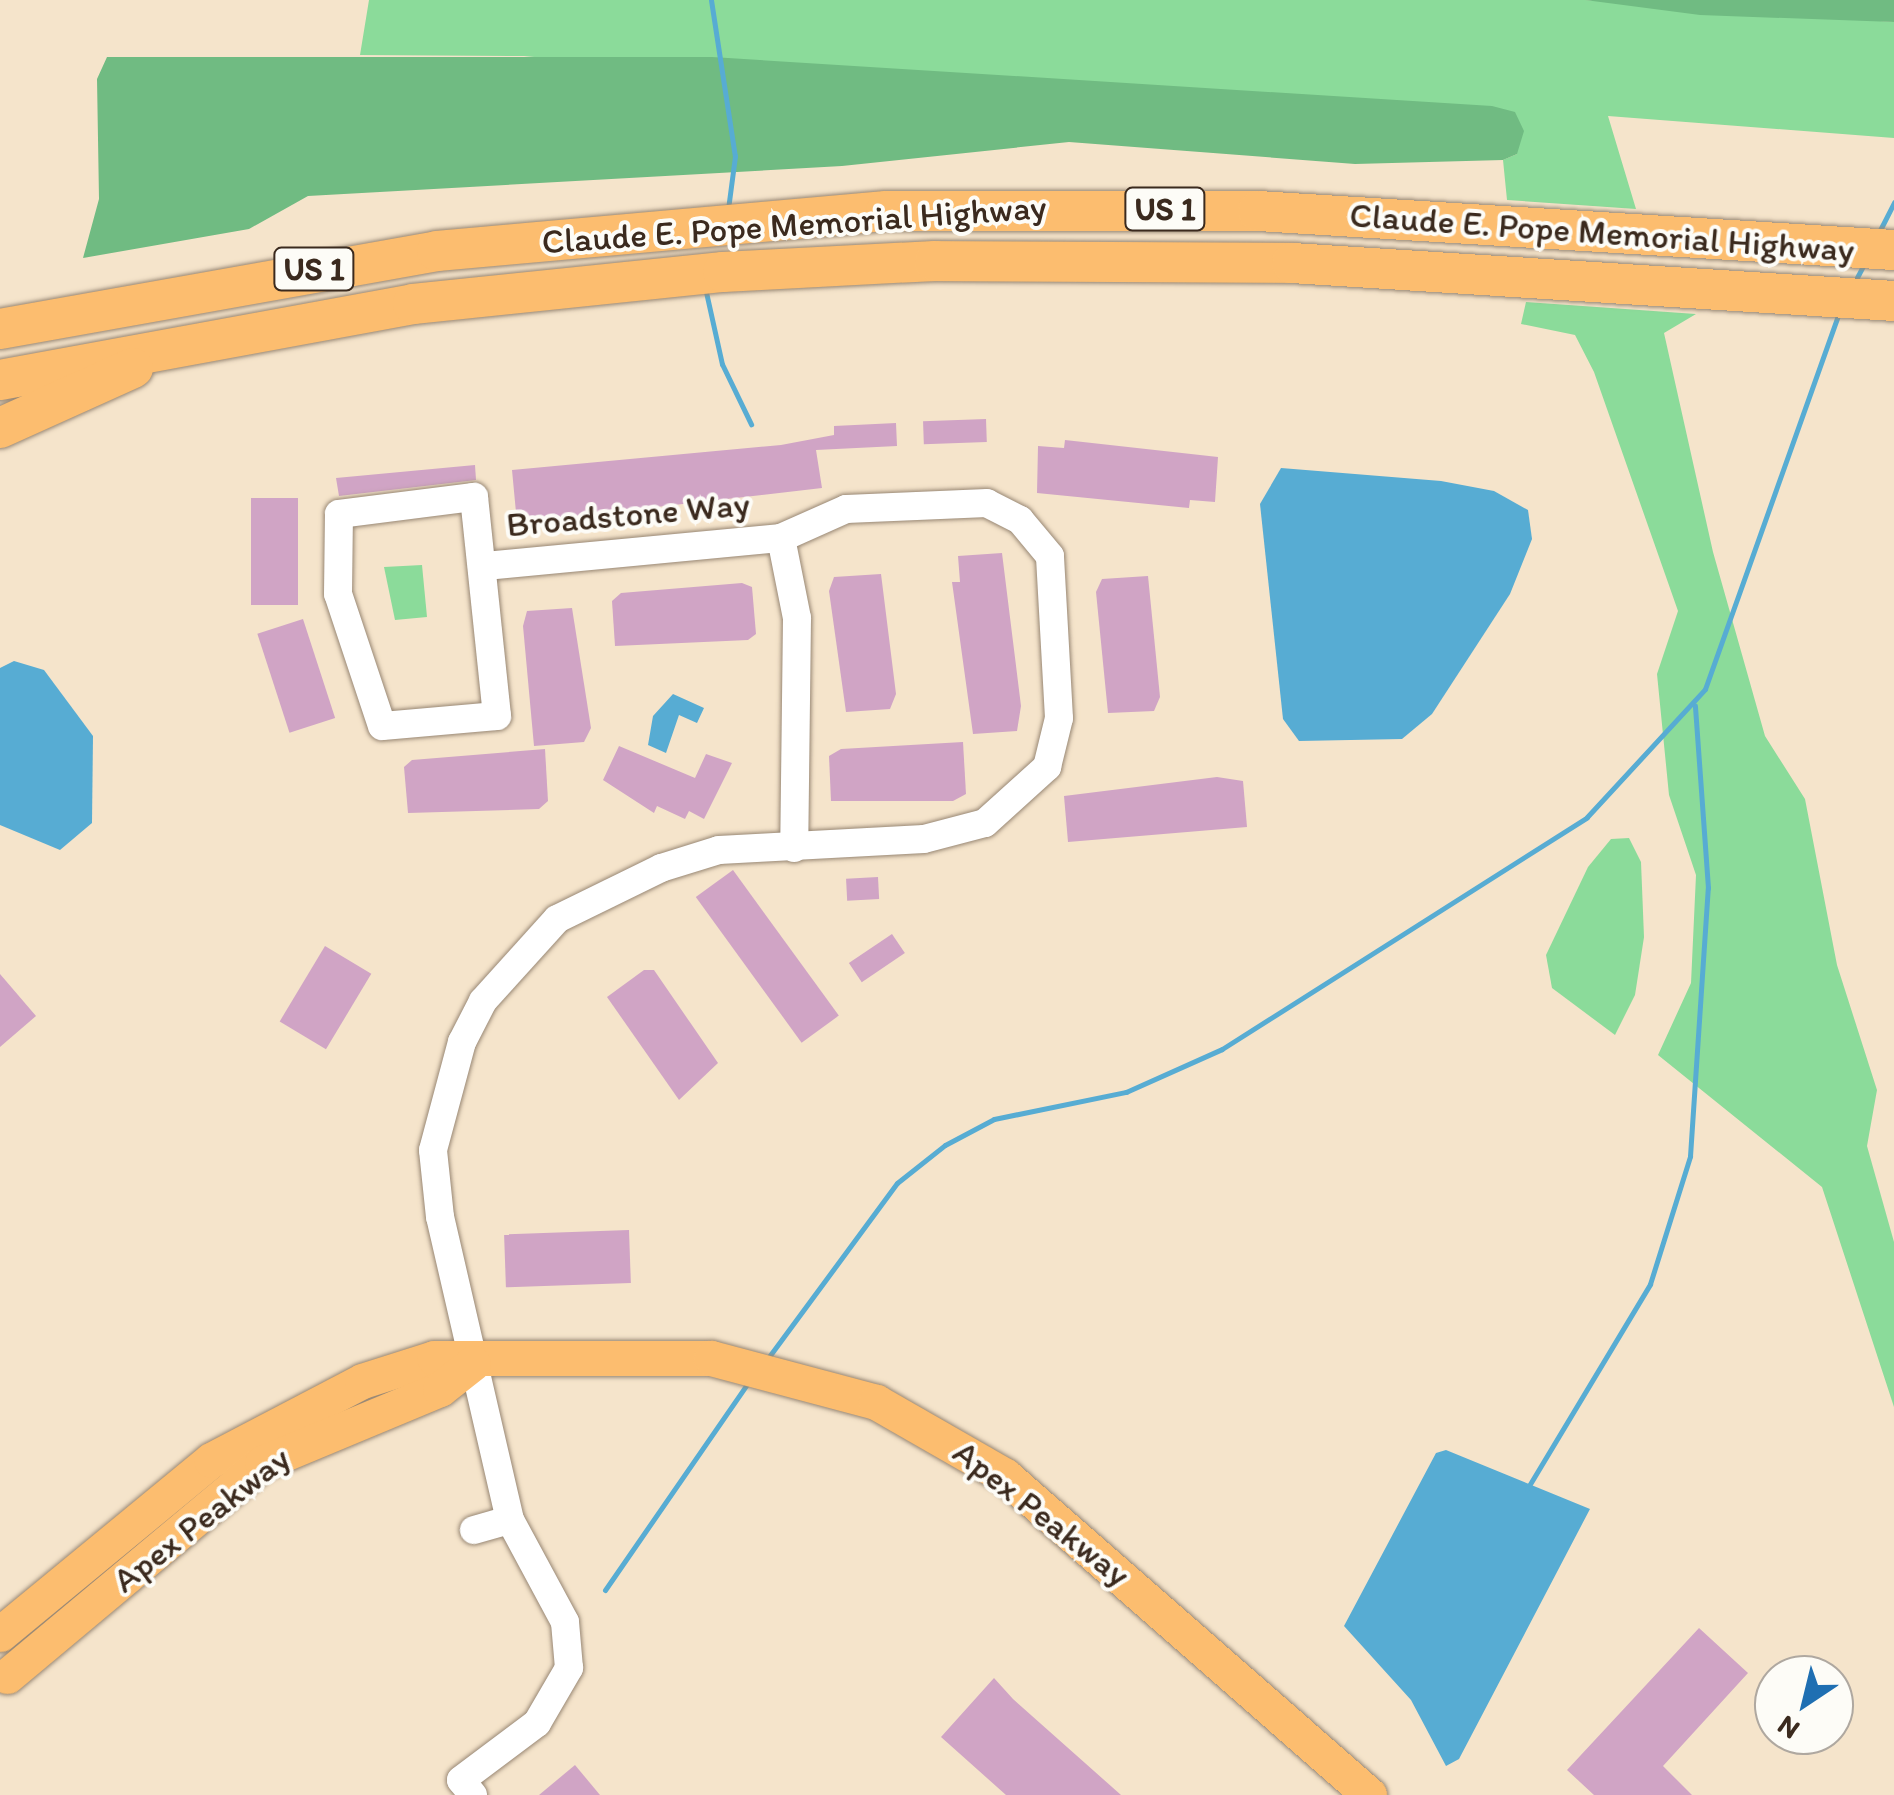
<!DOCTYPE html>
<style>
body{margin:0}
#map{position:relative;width:1894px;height:1795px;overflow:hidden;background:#f5e4cb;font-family:Itim,sans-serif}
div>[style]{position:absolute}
.green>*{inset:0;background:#8bdb9a}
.forest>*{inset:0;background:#70bb82}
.water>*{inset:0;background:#57acd3}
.stream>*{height:5px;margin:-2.5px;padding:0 2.5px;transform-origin:2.5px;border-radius:2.5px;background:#57acd3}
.building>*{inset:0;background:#d0a4c5;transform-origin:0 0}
.roads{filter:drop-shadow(0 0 2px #988774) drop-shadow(0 0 2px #988774)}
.minor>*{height:28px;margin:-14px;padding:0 14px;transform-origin:14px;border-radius:14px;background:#fff}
.major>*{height:35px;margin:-17.5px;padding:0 17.5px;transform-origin:17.5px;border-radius:17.5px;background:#fcbd6f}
.highway>*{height:40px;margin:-20px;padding:0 20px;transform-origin:20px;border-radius:20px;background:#fcbd6f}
span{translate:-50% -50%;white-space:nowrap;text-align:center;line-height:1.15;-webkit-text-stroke:8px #fdfcf7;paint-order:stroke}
.shield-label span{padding:2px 8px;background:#fdfcf7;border:2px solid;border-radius:8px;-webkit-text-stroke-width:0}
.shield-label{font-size:32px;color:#3b2a1e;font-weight:700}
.street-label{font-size:35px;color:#3b2a1e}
.north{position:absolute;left:1754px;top:1655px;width:100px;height:100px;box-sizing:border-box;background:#fdfcf7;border:2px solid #afa8a0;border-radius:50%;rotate:215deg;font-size:28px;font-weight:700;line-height:40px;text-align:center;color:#3b2a1e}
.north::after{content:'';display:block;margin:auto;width:35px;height:45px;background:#1f6fb2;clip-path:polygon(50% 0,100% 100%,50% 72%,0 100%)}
</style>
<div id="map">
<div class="green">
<div style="clip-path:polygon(369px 0,1585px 0,1894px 22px,1894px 138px,1608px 116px,1636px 209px,1507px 200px,1503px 160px,1517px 154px,524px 56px,360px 55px)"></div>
<div style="clip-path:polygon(1526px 302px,1696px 314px,1664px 333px,1713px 552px,1765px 736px,1805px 799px,1837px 965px,1877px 1090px,1867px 1146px,1894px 1242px,1894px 1407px,1822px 1187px,1658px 1055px,1691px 983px,1696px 875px,1669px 795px,1657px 674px,1678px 611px,1594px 372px,1575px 335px,1521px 324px)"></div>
<div style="clip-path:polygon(422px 565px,427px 617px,395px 620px,384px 567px)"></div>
<div style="clip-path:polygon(1629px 838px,1641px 862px,1644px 937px,1635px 995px,1615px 1035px,1552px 988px,1546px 955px,1588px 867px,1611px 839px)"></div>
</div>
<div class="forest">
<div style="clip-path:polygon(1585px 0,1894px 0,1894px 22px,1700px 15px)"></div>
<div style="clip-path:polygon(107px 57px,712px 57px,1492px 106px,1515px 112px,1524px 131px,1517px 154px,1503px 160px,1355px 164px,1069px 142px,842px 166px,308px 196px,249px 229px,83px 258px,99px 199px,97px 79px)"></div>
</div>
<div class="water">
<div style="clip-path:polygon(1281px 468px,1441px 481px,1494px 491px,1528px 510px,1532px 539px,1510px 594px,1432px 714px,1402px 739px,1299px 741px,1283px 719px,1260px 504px)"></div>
<div style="clip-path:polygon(14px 661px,44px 670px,93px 736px,92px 823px,60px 850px,0 825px,0 668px)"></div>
<div style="clip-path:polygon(673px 694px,704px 708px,697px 723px,679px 715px,666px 753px,648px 745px,653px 716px)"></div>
<div style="clip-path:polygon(1446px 1450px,1590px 1509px,1459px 1759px,1446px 1766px,1411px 1700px,1344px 1626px,1436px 1453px)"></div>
</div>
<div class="stream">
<div style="left:711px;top:0;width:158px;rotate:81.3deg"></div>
<div style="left:735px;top:156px;width:53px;rotate:97.5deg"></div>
<div style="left:1878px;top:234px;width:36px;rotate:-63deg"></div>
<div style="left:1854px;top:283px;width:24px;rotate:-62deg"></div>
<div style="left:706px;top:292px;width:74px;rotate:77.5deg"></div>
<div style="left:722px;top:364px;width:67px;rotate:64.2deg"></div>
<div style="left:768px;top:1358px;width:217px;rotate:-53.6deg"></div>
<div style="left:897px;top:1183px;width:61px;rotate:-38.4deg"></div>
<div style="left:945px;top:1145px;width:55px;rotate:-28deg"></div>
<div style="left:994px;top:1119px;width:135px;rotate:-11.6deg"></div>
<div style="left:1126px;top:1092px;width:105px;rotate:-24.1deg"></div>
<div style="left:1222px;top:1049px;width:432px;rotate:-32.4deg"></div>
<div style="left:1587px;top:817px;width:174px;rotate:-47.3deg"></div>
<div style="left:1705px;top:689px;width:396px;rotate:-70.4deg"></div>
<div style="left:1527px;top:1489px;width:239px;rotate:-59deg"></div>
<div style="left:1650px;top:1284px;width:134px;rotate:-72.6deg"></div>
<div style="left:1690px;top:1156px;width:269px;rotate:-86.2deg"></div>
<div style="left:1708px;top:888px;width:183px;rotate:-94.1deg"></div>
<div style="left:605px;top:1590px;width:252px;rotate:-55.4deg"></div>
</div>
<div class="building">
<div style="left:986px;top:419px;width:23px;height:63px;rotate:88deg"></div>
<div style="clip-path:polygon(896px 423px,897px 446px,816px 450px,822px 488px,517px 523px,512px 470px,781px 445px,834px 435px,834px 426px)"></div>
<div style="clip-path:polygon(1065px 440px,1218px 457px,1215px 502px,1190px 500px,1189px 508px,1037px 493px,1038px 446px,1064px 448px)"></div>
<div style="clip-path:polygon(475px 465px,476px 480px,339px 496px,336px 478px)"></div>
<div style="left:251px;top:498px;width:47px;height:107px"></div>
<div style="clip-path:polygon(1002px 553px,1021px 706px,1017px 731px,973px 734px,952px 582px,960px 582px,958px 556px)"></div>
<div style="clip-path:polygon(881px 574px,896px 694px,890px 709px,846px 712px,829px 591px,834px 577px)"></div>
<div style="clip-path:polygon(1148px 576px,1160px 697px,1154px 711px,1108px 713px,1096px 592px,1102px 579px)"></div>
<div style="clip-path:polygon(742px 583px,752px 587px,756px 634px,748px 640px,615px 646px,612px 601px,621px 593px)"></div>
<div style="clip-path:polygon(572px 608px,591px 728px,584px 742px,534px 746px,523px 626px,527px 611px)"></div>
<div style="left:303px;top:619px;width:104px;height:48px;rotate:72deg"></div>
<div style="clip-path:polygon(963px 742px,966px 794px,953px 801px,831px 801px,829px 756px,841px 749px)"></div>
<div style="clip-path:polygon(619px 746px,695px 778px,706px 754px,732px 763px,704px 819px,689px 811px,685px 819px,657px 806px,654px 813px,603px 780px)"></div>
<div style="clip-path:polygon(545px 749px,548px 801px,539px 809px,408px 813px,404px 767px,412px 760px)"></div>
<div style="clip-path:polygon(1217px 777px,1243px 781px,1247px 827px,1068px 842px,1064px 796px)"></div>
<div style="left:733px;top:870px;width:180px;height:46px;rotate:54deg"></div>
<div style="left:878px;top:877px;width:22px;height:32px;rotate:87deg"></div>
<div style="left:892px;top:934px;width:23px;height:52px;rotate:56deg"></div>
<div style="left:325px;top:946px;width:54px;height:88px;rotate:31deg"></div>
<div style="clip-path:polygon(644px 970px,654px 970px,718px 1063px,679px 1100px,607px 997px)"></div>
<div style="clip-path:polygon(0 974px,36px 1016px,0 1047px)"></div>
<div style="left:629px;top:1230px;width:53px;height:125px;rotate:88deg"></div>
<div style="clip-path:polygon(1699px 1628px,1748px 1673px,1663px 1766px,1692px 1795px,1594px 1795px,1567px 1770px)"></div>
<div style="clip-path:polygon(994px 1678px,1013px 1699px,1121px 1795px,1006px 1795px,941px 1737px)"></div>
<div style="clip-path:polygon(575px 1765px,600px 1795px,539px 1795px)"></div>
</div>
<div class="roads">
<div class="minor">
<div style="left:474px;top:497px;width:220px;rotate:84deg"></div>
<div style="left:497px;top:716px;width:115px;rotate:175deg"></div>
<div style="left:382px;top:726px;width:139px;rotate:-108.4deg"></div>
<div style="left:338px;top:594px;width:80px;rotate:-89.3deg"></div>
<div style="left:339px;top:514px;width:136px;rotate:-7.2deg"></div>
<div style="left:781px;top:538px;width:82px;rotate:78.7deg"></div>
<div style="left:797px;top:618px;width:230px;rotate:90.7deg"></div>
<div style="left:474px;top:1530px;width:37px;rotate:-16deg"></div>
<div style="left:473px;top:1795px;width:19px;rotate:-129deg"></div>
<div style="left:461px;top:1780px;width:95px;rotate:-36.9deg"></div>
<div style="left:537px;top:1723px;width:64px;rotate:-59.8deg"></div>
<div style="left:569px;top:1668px;width:46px;rotate:-95deg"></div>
<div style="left:565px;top:1622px;width:116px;rotate:-118.3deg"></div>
<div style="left:510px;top:1520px;width:311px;rotate:-103deg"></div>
<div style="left:440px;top:1217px;width:67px;rotate:-96deg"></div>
<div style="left:433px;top:1150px;width:112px;rotate:-75deg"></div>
<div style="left:462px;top:1042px;width:46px;rotate:-62.9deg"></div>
<div style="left:483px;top:1001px;width:110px;rotate:-47.9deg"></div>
<div style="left:557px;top:919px;width:116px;rotate:-26.1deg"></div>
<div style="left:661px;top:868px;width:61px;rotate:-17.2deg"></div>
<div style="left:719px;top:850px;width:205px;rotate:-3.1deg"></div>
<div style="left:924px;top:839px;width:63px;rotate:-14.7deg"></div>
<div style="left:985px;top:823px;width:84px;rotate:-42.1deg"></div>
<div style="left:1047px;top:767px;width:50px;rotate:-76.2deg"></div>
<div style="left:1059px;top:718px;width:162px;rotate:-93.2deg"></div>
<div style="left:1050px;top:556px;width:47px;rotate:-129.8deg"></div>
<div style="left:1020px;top:520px;width:37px;rotate:-153deg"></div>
<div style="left:987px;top:503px;width:141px;rotate:177.6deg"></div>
<div style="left:846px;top:509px;width:71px;rotate:156deg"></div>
<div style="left:781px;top:538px;width:299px;rotate:174.6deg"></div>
</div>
<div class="major">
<div style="left:0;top:1634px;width:273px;rotate:-39.5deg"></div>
<div style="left:211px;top:1460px;width:170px;rotate:-27.6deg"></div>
<div style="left:362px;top:1381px;width:76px;rotate:-17.7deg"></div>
<div style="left:434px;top:1358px;width:277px"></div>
<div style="left:711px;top:1358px;width:171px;rotate:14.9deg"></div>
<div style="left:876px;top:1402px;width:149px;rotate:29.8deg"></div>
<div style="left:1005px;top:1476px;width:484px;rotate:41.2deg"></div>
<div style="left:7px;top:1676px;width:332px;rotate:-39.9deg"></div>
<div style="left:262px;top:1463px;width:193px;rotate:-22.6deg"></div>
<div style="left:440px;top:1389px;width:42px;rotate:-38.2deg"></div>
</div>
<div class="highway">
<div style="left:0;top:329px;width:444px;rotate:-10.1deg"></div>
<div style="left:437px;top:251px;width:451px;rotate:-5.1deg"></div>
<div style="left:886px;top:211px;width:372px"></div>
<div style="left:1258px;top:211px;width:637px;rotate:3.51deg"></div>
<div style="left:0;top:380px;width:420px;rotate:-10.4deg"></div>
<div style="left:413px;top:304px;width:312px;rotate:-5.9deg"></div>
<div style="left:723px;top:272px;width:212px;rotate:-3deg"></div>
<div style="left:935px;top:261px;width:357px;rotate:0.3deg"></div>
<div style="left:1292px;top:263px;width:603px;rotate:3.61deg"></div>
<div style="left:0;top:428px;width:146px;rotate:-24.3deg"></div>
</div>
</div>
<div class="shield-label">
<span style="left:1165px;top:209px">US 1</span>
<span style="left:314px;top:269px">US 1</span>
</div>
<div class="street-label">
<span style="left:794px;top:224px;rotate:-4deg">Claude E. Pope Memorial Highway</span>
<span style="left:1602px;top:232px;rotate:4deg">Claude E. Pope Memorial Highway</span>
<span style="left:628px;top:514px;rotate:-5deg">Broadstone Way</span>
<span style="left:1042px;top:1513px;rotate:38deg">Apex Peakway</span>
<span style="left:201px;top:1519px;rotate:-38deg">Apex Peakway</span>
</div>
<div class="north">N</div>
</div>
